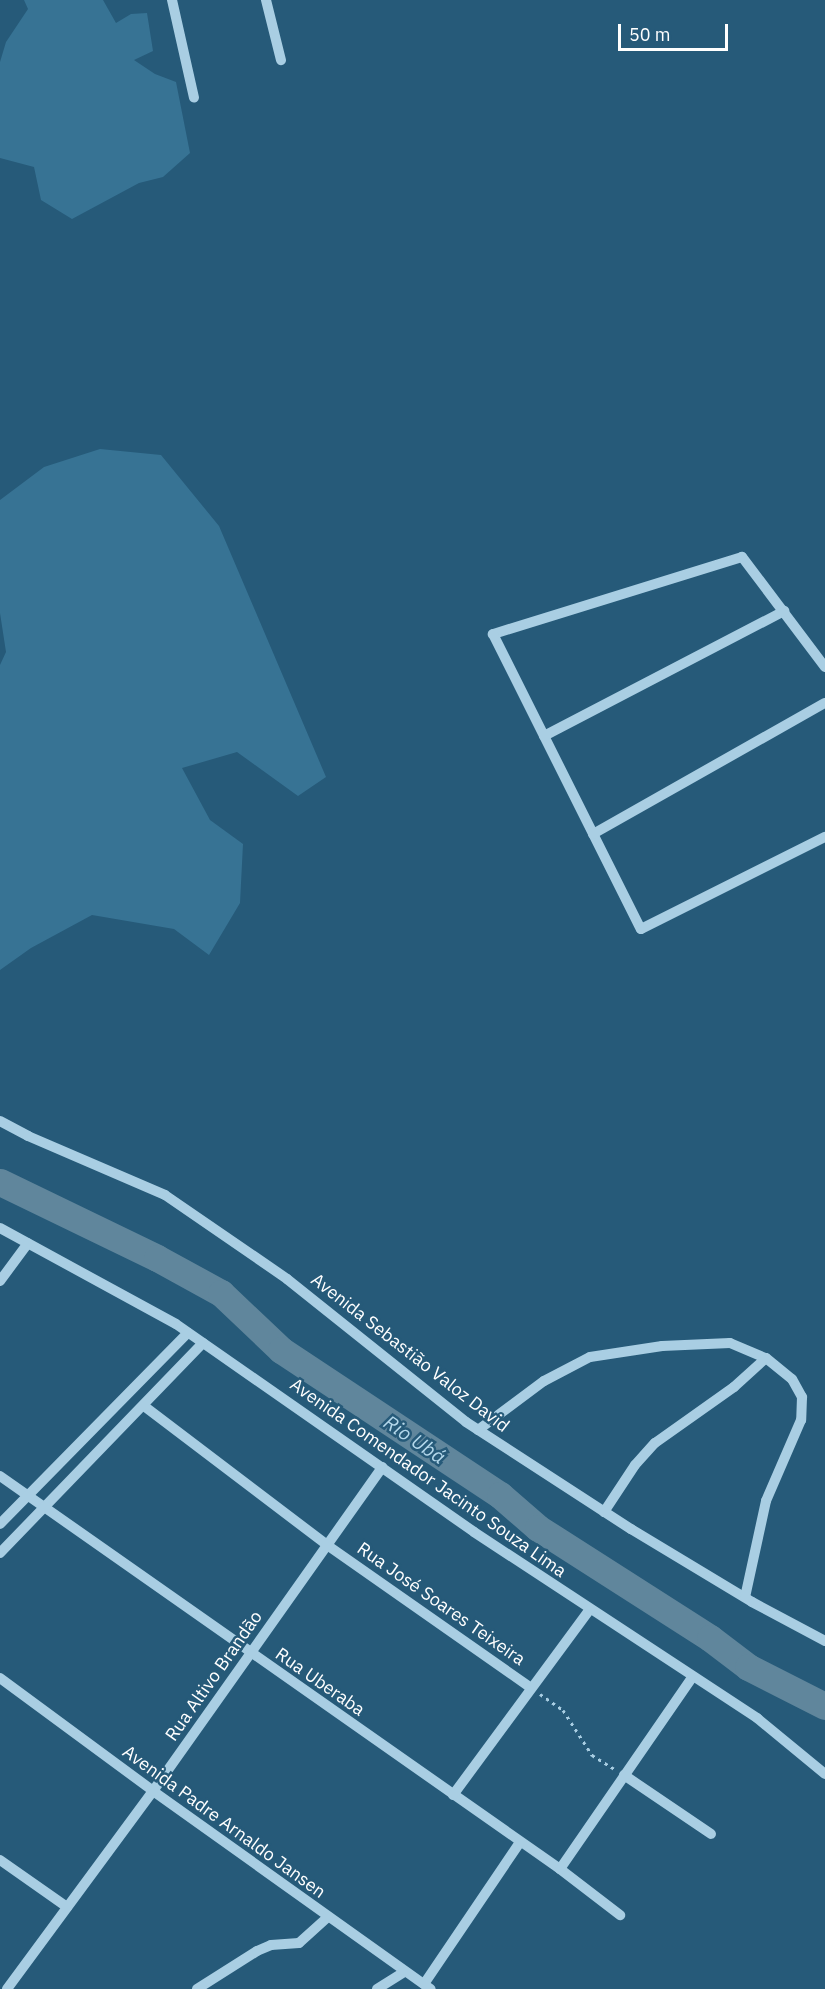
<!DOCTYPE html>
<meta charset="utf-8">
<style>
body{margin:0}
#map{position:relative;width:825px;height:1989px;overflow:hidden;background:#265a79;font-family:"IBM Plex Sans",sans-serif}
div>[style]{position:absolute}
.green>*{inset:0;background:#377394}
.river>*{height:27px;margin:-13.5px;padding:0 13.5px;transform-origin:13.5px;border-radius:13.5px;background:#60869c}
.path>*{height:3px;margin-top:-1.5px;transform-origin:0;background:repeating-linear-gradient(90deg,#a9cee3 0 3px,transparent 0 7.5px)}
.minor>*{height:10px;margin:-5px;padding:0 5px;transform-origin:5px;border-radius:5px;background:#a9cee3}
span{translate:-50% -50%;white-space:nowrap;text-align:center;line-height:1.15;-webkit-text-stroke:5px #265a79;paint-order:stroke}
.street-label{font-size:18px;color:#fff}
.water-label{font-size:20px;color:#b4d8eb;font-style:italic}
.scale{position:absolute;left:618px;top:24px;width:110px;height:27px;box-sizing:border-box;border:3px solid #fff;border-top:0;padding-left:8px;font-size:18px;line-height:21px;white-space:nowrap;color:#fff;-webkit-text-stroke:4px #265a79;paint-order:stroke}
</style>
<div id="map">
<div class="green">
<div style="clip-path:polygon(24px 0,103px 0,116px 23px,131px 14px,147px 13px,153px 51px,134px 60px,155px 74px,176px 82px,190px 153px,163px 177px,139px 183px,72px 219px,41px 200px,34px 167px,0 158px,0 62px,6px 42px,28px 9px)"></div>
<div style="clip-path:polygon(100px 449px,161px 455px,219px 526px,326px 777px,298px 796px,237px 752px,182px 768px,210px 820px,243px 844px,240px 903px,209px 955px,174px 929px,92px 915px,31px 948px,0 970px,0 665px,6px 652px,0 613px,0 500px,44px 467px)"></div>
</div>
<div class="river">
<div style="left:0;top:1182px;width:174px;rotate:25.8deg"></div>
<div style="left:157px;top:1258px;width:73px;rotate:28.7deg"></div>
<div style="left:221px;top:1293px;width:83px;rotate:43.5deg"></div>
<div style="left:281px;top:1350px;width:263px;rotate:33.5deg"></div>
<div style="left:500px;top:1495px;width:50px;rotate:41deg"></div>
<div style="left:538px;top:1528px;width:204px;rotate:32.6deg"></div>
<div style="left:710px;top:1638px;width:48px;rotate:37.3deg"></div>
<div style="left:748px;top:1667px;width:86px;rotate:26.9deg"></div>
</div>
<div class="path">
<div style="left:540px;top:1694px;width:28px;rotate:35deg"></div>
<div style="left:563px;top:1710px;width:54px;rotate:57.2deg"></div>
<div style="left:592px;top:1755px;width:26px;rotate:32deg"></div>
</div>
<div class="minor">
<div style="left:172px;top:0;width:100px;rotate:77.3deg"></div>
<div style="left:266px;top:0;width:62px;rotate:76deg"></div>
<div style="left:825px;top:667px;width:138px;rotate:-127deg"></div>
<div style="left:742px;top:557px;width:261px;rotate:162.8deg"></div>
<div style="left:493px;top:634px;width:330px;rotate:63.4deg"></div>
<div style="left:641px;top:929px;width:206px;rotate:-26.6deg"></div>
<div style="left:544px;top:736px;width:271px;rotate:-27.5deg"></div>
<div style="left:593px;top:834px;width:266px;rotate:-29.5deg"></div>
<div style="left:0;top:1121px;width:32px;rotate:28deg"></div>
<div style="left:28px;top:1136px;width:149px;rotate:23.3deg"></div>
<div style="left:165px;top:1195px;width:148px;rotate:34.5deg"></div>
<div style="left:287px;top:1279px;width:229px;rotate:38.6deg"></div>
<div style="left:466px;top:1422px;width:197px;rotate:33deg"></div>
<div style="left:631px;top:1529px;width:141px;rotate:31.1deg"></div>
<div style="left:752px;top:1602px;width:83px;rotate:28.1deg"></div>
<div style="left:0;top:1228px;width:200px;rotate:28.6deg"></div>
<div style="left:176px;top:1324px;width:363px;rotate:34.9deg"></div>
<div style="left:474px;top:1532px;width:339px;rotate:33.3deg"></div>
<div style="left:757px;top:1718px;width:88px;rotate:39.5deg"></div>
<div style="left:0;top:1281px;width:47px;rotate:-53.6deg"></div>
<div style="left:144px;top:1406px;width:230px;rotate:37.2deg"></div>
<div style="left:327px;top:1545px;width:249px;rotate:35deg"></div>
<div style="left:478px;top:1430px;width:82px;rotate:-36.6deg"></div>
<div style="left:544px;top:1381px;width:52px;rotate:-27.6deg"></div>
<div style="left:590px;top:1357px;width:73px;rotate:-8.7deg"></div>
<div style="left:662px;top:1346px;width:68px;rotate:-2.5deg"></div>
<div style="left:730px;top:1343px;width:39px;rotate:23deg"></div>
<div style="left:766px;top:1358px;width:33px;rotate:39deg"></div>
<div style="left:792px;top:1379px;width:21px;rotate:61deg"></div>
<div style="left:802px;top:1397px;width:23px;rotate:92deg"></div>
<div style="left:801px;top:1420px;width:88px;rotate:113.4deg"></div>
<div style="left:766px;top:1501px;width:98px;rotate:102.3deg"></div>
<div style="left:0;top:1476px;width:684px;rotate:35.06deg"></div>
<div style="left:560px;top:1869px;width:76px;rotate:37.5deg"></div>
<div style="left:604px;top:1512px;width:56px;rotate:-56.6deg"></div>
<div style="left:635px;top:1465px;width:30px;rotate:-48deg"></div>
<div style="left:655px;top:1443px;width:97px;rotate:-35.3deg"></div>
<div style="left:734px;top:1387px;width:43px;rotate:-42.2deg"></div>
<div style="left:0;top:1524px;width:268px;rotate:-45.5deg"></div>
<div style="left:0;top:1553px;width:292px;rotate:-46deg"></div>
<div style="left:0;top:1678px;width:190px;rotate:36.4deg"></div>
<div style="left:153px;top:1791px;width:341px;rotate:35.5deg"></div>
<div style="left:624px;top:1775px;width:105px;rotate:34.1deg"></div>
<div style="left:453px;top:1795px;width:231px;rotate:-53.6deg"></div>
<div style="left:0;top:1860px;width:82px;rotate:35deg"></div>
<div style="left:560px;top:1869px;width:234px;rotate:-55.4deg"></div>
<div style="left:424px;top:1984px;width:171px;rotate:-55.9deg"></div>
<div style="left:7px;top:1989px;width:246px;rotate:-53.6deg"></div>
<div style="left:153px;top:1791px;width:397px;rotate:-54.7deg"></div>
<div style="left:197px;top:1989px;width:71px;rotate:-32.3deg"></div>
<div style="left:257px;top:1951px;width:15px;rotate:-23deg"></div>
<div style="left:271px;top:1945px;width:28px;rotate:-4deg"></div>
<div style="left:299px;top:1943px;width:39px;rotate:-42deg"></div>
<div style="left:377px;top:1989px;width:32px;rotate:-32deg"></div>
</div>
<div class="street-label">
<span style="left:410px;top:1353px;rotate:38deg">Avenida Sebastião Valoz David</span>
<span style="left:428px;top:1478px;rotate:35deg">Avenida Comendador Jacinto Souza Lima</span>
<span style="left:441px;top:1604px;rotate:35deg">Rua José Soares Teixeira</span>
<span style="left:214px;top:1676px;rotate:-55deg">Rua Altivo Brandão</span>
<span style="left:320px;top:1682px;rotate:35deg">Rua Uberaba</span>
<span style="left:224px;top:1822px;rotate:36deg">Avenida Padre Arnaldo Jansen</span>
</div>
<div class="water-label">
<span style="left:415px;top:1439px;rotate:34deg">Rio Ubá</span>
</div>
<div class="scale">50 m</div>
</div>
